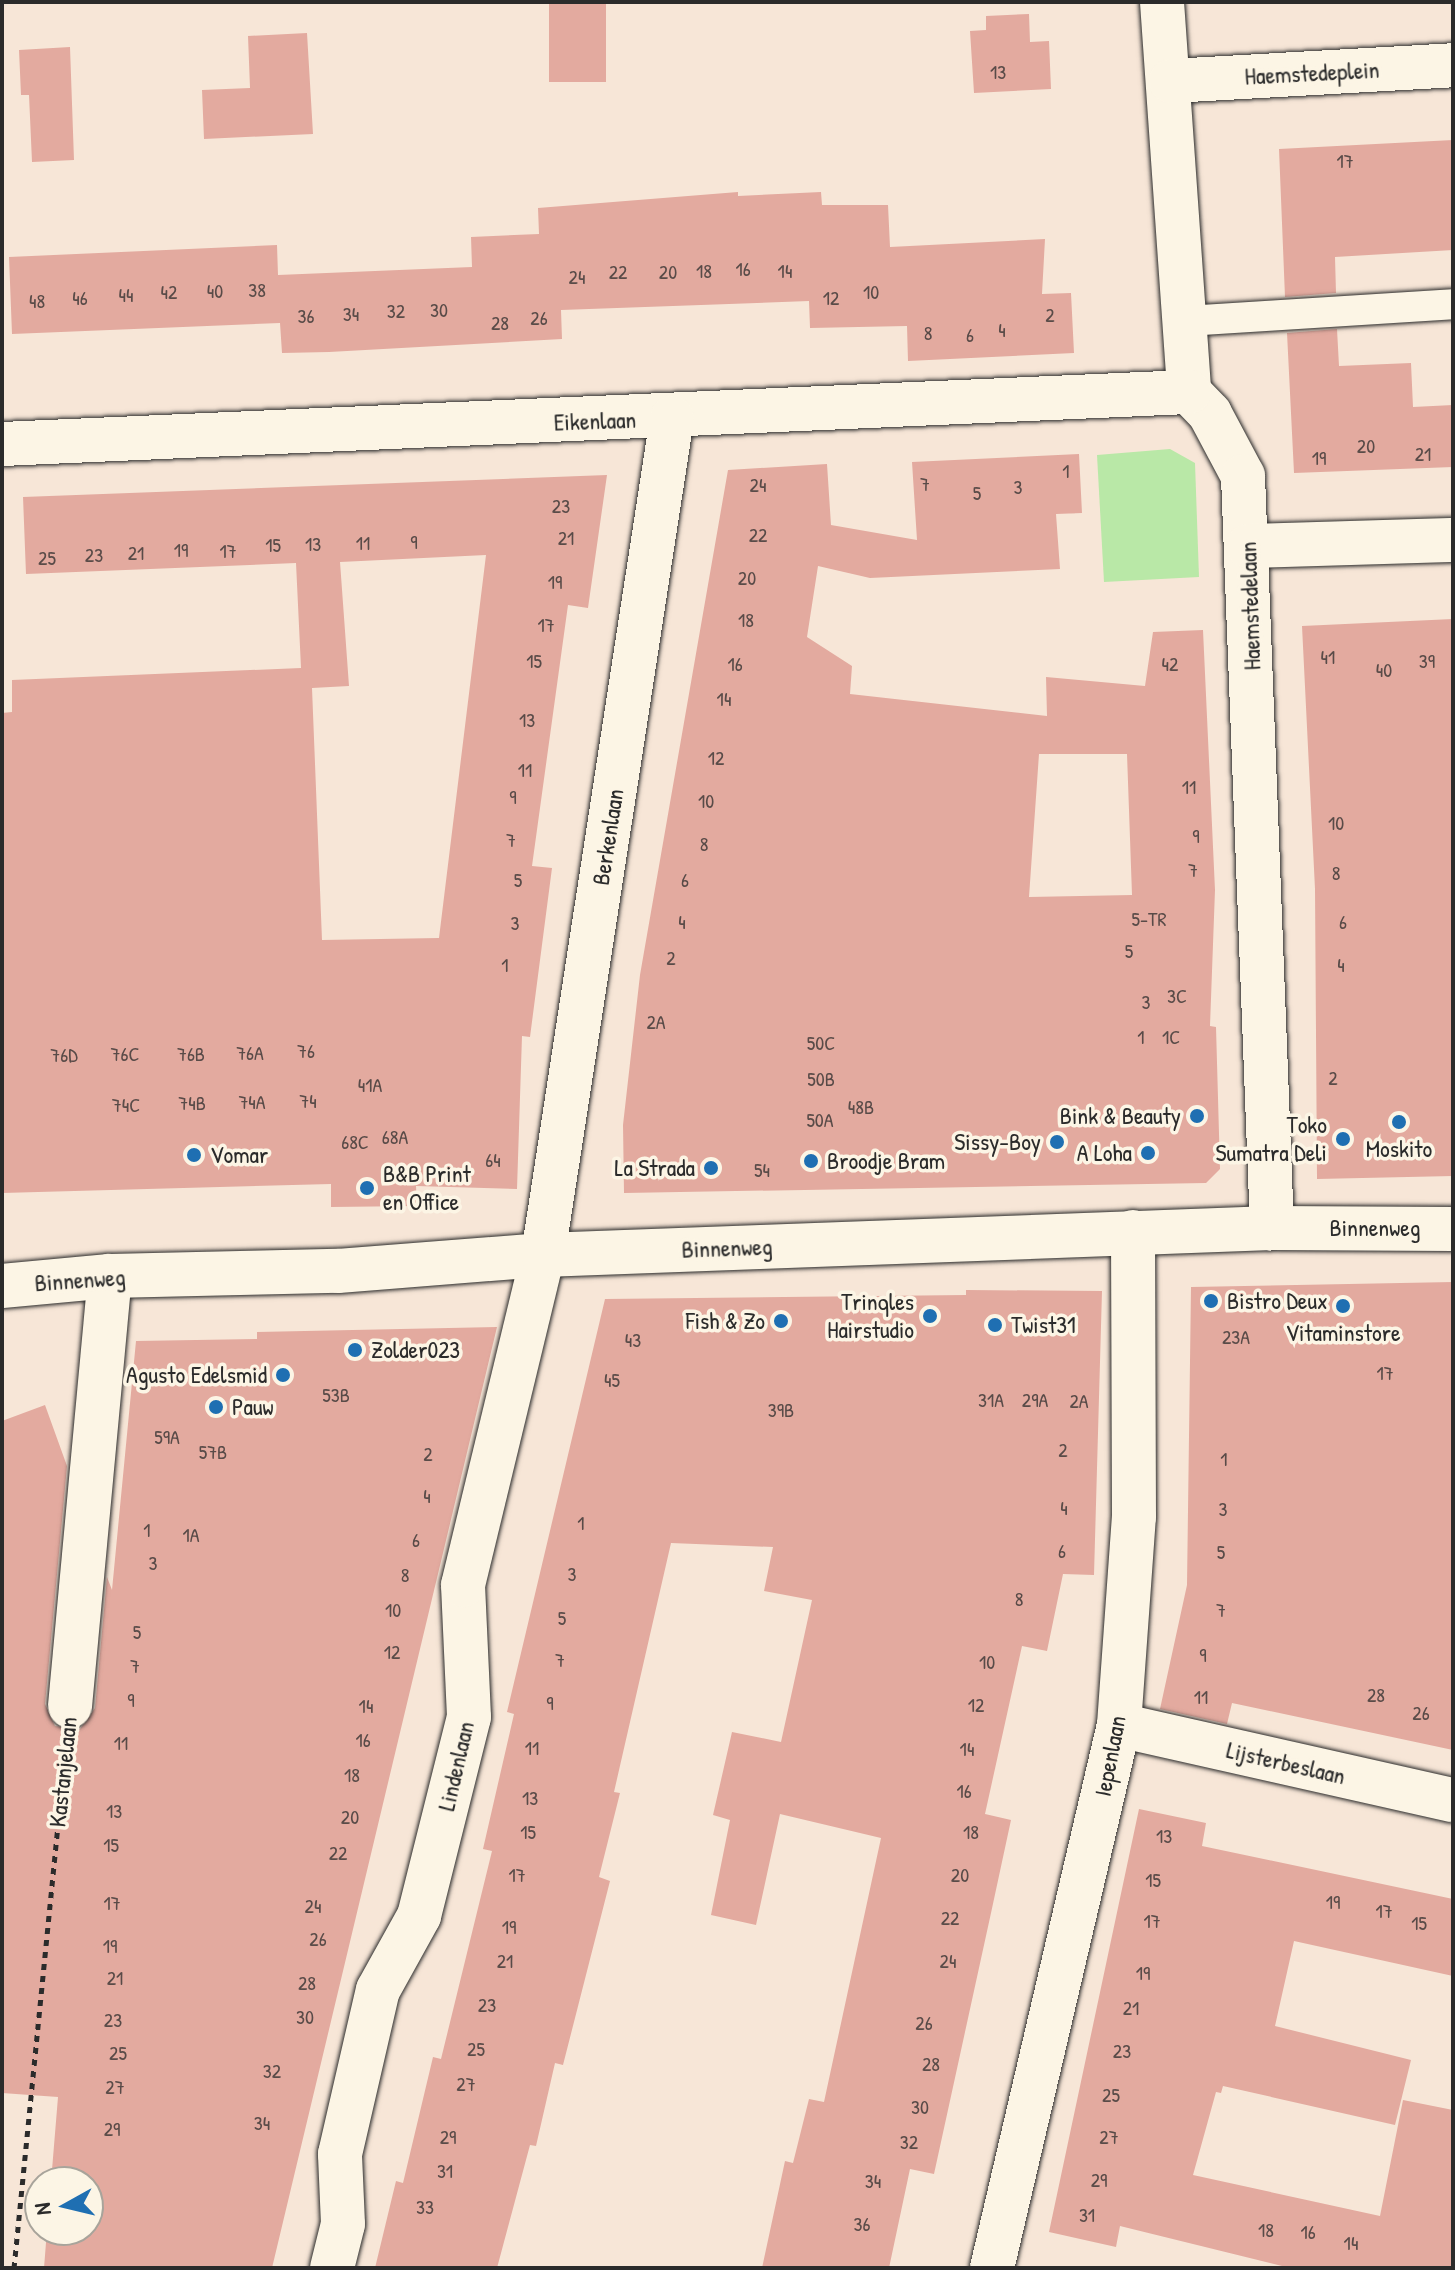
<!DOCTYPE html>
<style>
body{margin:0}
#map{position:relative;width:1455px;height:2270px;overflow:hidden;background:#f7e6d7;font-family:"Patrick Hand",sans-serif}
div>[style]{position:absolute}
.green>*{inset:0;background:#b9e8a7}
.building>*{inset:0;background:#e3aa9f;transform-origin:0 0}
.path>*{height:5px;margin-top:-2.5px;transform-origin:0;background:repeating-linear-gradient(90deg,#2b2b2b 0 6px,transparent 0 12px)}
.roads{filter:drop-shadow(0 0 2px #2b2b2b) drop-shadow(0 0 2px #2b2b2b)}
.lane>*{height:30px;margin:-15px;padding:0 15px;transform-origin:15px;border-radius:15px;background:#fcf5e5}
.street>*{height:44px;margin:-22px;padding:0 22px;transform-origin:22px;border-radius:22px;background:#fcf5e5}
.secondary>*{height:44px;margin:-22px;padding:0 22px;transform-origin:22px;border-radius:22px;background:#fcf5e5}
.dots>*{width:22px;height:22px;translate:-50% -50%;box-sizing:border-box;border:4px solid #fcf5e5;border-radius:50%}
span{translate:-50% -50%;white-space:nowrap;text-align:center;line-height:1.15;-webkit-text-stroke:7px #fcf5e5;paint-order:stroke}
.number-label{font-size:20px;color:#594b48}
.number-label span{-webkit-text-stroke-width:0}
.street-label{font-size:24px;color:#2b2b2b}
.poi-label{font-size:24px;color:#2b2b2b}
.right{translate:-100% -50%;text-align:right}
.left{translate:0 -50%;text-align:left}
.frame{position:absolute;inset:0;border:4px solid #2b2b2b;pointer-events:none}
.north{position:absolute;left:24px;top:2166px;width:80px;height:80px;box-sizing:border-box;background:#fcf5e5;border:2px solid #a8a49b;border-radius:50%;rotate:262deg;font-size:22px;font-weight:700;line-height:32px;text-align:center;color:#2b2b2b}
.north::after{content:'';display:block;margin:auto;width:28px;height:36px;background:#1f6fb2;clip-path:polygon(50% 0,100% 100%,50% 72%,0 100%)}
</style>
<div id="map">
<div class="green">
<div style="clip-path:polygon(1170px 449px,1195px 463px,1199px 577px,1104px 582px,1097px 455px)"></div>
</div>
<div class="building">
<div style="left:549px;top:2px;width:57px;height:80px"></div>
<div style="clip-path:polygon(1029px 14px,1030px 42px,1049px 41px,1051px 89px,974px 93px,970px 31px,986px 30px,986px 16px)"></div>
<div style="clip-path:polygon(307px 33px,313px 134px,204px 139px,202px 90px,250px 88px,248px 36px)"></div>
<div style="clip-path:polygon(70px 47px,74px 160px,32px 162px,29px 95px,21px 95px,19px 50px)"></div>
<div style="clip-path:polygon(1453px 140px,1453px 250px,1335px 257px,1336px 293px,1285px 297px,1279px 149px)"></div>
<div style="clip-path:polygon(738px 192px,738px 196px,821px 192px,822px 205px,888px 205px,890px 247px,1045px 239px,1042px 294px,1071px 293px,1074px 353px,908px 361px,907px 326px,810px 328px,809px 301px,561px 310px,562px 339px,329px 352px,282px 353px,280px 323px,12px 334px,9px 257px,277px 245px,278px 275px,472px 267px,471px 237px,539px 234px,538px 208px)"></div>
<div style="clip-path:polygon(1337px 329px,1339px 366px,1411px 363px,1413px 407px,1453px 405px,1453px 467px,1294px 473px,1287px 333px)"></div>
<div style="clip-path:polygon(evenodd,1079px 454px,1082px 513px,1056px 514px,1060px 569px,870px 578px,818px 566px,807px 637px,852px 666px,850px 694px,1047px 716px,1046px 677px,1145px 686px,1153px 632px,1203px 630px,1215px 890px,1210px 1026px,1216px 1027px,1220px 1169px,1206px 1183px,624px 1193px,623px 1125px,640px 975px,728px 470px,827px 464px,831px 525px,917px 540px,912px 462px,1079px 454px,1039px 754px,1127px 754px,1132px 895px,1029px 897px,1039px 754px)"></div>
<div style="clip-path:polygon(evenodd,607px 475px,588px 608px,568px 605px,532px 866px,552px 868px,530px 1037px,522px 1036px,517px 1189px,416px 1186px,417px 1206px,331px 1207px,331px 1184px,2px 1193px,2px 713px,12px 712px,12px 680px,301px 668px,296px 563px,26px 574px,23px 497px,607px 475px,486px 555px,439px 938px,322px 940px,312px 688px,349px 686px,340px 562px,486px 555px)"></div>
<div style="clip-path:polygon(1453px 619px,1453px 1176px,1317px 1179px,1315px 889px,1302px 626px)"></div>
<div style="clip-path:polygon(1453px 1282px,1453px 1750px,1232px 1703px,1227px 1724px,1160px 1709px,1187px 1585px,1191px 1287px)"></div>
<div style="clip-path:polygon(966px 1290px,1102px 1291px,1094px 1575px,1063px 1574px,1047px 1651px,1022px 1646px,985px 1814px,1011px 1820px,991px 1913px,934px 2174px,910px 2169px,889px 2268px,762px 2268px,785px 2161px,793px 2163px,809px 2099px,824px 2102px,881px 1838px,780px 1814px,756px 1925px,711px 1915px,730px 1820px,713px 1815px,732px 1732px,781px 1742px,812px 1600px,764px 1591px,773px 1547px,671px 1543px,614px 1792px,620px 1793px,599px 1877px,610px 1881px,563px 2065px,555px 2063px,536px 2146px,530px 2145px,497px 2268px,375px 2268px,396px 2181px,403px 2183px,433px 2057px,441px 2059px,492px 1851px,483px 1849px,514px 1714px,507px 1712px,605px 1299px,966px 1295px)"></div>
<div style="clip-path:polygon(497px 1327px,272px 2268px,44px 2268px,47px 2230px,88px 2230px,88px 2182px,51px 2182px,58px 2097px,2px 2093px,2px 1421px,45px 1405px,67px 1466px,45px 1704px,55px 1726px,80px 1729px,95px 1708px,107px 1577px,112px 1590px,136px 1341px,257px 1339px,257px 1332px)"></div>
<div style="clip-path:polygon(1139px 1809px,1206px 1823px,1202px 1846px,1453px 1899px,1453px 1976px,1294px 1941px,1275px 2026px,1411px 2060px,1395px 2125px,1223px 2086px,1221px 2093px,1216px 2092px,1193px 2175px,1380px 2216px,1403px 2100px,1453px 2110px,1453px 2268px,1290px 2268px,1120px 2226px,1116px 2247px,1049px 2232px)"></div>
</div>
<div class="path">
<div style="left:14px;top:2268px;width:517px;rotate:-84.33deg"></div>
</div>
<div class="roads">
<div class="lane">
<div style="left:1185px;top:321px;width:269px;rotate:-3.6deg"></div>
</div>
<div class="street">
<div style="left:1162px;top:2px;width:391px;rotate:86deg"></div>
<div style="left:1189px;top:392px;width:30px;rotate:46deg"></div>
<div style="left:1210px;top:414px;width:70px;rotate:62deg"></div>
<div style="left:1243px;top:476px;width:753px;rotate:87.79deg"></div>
<div style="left:1171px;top:81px;width:282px;rotate:-3.2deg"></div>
<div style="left:2px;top:444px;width:1188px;rotate:-2.51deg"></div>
<div style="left:1248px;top:546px;width:205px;rotate:-1.7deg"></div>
<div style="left:70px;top:1706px;width:432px;rotate:-84.7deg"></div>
<div style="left:1119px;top:1725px;width:342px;rotate:12.7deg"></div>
<div style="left:332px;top:2268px;width:45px;rotate:-76deg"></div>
<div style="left:343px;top:2224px;width:70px;rotate:-92.5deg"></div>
<div style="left:340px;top:2154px;width:168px;rotate:-77deg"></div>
<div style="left:378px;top:1990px;width:85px;rotate:-61deg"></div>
<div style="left:419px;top:1916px;width:205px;rotate:-75.9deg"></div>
<div style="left:469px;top:1717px;width:132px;rotate:-92.6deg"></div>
<div style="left:463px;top:1585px;width:340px;rotate:-76.4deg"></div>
<div style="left:543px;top:1255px;width:847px;rotate:-81.24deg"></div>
<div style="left:992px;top:2268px;width:558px;rotate:-76.84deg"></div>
<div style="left:1119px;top:1725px;width:209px;rotate:-85.9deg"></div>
<div style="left:1134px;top:1517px;width:285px;rotate:-90.2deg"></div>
</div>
<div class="secondary">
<div style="left:2px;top:1286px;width:108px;rotate:-5.3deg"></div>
<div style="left:110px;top:1276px;width:228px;rotate:-1.3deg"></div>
<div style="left:338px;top:1271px;width:206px;rotate:-4.5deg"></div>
<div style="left:543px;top:1255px;width:729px;rotate:-2.12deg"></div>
<div style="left:1272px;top:1228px;width:181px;rotate:0.3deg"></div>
</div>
</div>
<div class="dots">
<div style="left:1197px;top:1116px;background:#1f6fb2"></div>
<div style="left:1399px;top:1122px;background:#1f6fb2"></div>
<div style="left:1343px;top:1139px;background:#1f6fb2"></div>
<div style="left:1057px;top:1142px;background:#1f6fb2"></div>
<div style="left:1148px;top:1153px;background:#1f6fb2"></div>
<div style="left:194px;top:1155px;background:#1f6fb2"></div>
<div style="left:811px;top:1161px;background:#1f6fb2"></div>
<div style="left:711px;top:1168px;background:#1f6fb2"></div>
<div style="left:367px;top:1188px;background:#1f6fb2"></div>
<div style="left:1211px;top:1301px;background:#1f6fb2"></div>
<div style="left:1343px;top:1306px;background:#1f6fb2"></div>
<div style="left:930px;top:1316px;background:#1f6fb2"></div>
<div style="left:781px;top:1321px;background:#1f6fb2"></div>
<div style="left:995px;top:1325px;background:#1f6fb2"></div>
<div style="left:355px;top:1350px;background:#1f6fb2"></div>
<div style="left:283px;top:1375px;background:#1f6fb2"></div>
<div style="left:216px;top:1407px;background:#1f6fb2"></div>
</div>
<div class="number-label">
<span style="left:998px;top:71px">13</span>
<span style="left:1345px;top:160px">17</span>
<span style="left:743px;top:268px">16</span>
<span style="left:704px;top:270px">18</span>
<span style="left:785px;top:270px">14</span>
<span style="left:618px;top:271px">22</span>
<span style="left:668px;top:271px">20</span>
<span style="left:577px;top:276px">24</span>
<span style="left:257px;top:289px">38</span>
<span style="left:215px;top:290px">40</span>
<span style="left:169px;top:291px">42</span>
<span style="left:871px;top:291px">10</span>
<span style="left:126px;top:294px">44</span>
<span style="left:80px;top:297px">46</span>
<span style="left:831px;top:297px">12</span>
<span style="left:37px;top:300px">48</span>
<span style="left:439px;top:309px">30</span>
<span style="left:396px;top:310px">32</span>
<span style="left:351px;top:313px">34</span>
<span style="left:1050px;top:314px">2</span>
<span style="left:306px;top:315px">36</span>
<span style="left:539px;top:317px">26</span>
<span style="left:500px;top:322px">28</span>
<span style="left:1002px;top:329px">4</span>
<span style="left:928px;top:332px">8</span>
<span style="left:970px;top:334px">6</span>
<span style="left:1366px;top:445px">20</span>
<span style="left:1423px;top:453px">21</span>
<span style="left:1319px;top:457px">19</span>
<span style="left:1066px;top:470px">1</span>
<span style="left:925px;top:483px">7</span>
<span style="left:758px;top:484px">24</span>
<span style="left:1018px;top:486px">3</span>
<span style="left:977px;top:492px">5</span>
<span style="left:561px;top:505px">23</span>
<span style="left:758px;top:534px">22</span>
<span style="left:566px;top:537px">21</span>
<span style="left:414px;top:541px">9</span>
<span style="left:363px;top:542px">11</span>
<span style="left:313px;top:543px">13</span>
<span style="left:273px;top:544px">15</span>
<span style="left:181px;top:549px">19</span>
<span style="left:228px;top:550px">17</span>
<span style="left:136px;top:552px">21</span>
<span style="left:94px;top:554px">23</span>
<span style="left:47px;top:557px">25</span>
<span style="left:747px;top:577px">20</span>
<span style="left:555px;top:581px">19</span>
<span style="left:746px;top:619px">18</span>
<span style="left:546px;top:624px">17</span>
<span style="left:1328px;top:656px">41</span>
<span style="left:534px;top:660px">15</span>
<span style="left:1427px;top:660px">39</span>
<span style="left:735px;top:663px">16</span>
<span style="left:1170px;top:663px">42</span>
<span style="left:1384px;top:669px">40</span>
<span style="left:724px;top:698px">14</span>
<span style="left:527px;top:719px">13</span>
<span style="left:716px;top:757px">12</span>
<span style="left:525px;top:769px">11</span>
<span style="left:1189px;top:786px">11</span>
<span style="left:513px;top:796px">9</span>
<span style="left:706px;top:800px">10</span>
<span style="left:1336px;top:822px">10</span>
<span style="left:1196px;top:835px">9</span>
<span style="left:511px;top:839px">7</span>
<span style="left:704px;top:843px">8</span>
<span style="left:1193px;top:869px">7</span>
<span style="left:1336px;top:872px">8</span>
<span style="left:518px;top:879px">5</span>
<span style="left:685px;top:879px">6</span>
<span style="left:1149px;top:918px">5-TR</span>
<span style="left:682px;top:921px">4</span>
<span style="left:1343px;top:921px">6</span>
<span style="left:515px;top:922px">3</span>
<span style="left:1129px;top:950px">5</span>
<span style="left:671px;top:957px">2</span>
<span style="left:505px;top:964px">1</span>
<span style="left:1341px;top:964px">4</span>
<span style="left:1177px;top:995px">3C</span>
<span style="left:1146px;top:1001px">3</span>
<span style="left:656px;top:1021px">2A</span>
<span style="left:1141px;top:1036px">1</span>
<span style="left:1171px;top:1036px">1C</span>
<span style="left:821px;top:1042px">50C</span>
<span style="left:306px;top:1050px">76</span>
<span style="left:250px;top:1052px">76A</span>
<span style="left:125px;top:1053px">76C</span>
<span style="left:191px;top:1053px">76B</span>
<span style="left:64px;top:1054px">76D</span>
<span style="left:1333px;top:1077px">2</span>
<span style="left:821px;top:1078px">50B</span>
<span style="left:370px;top:1084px">41A</span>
<span style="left:308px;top:1100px">74</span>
<span style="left:252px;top:1101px">74A</span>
<span style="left:192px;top:1102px">74B</span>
<span style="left:126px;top:1104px">74C</span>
<span style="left:861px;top:1106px">48B</span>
<span style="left:820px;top:1119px">50A</span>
<span style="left:395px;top:1136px">68A</span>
<span style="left:355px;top:1141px">68C</span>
<span style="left:493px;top:1159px">64</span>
<span style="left:762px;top:1169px">54</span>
<span style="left:1236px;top:1336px">23A</span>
<span style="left:633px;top:1339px">43</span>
<span style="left:1385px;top:1372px">17</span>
<span style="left:612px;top:1379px">45</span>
<span style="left:336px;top:1394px">53B</span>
<span style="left:991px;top:1399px">31A</span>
<span style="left:1035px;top:1399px">29A</span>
<span style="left:1079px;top:1400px">2A</span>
<span style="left:781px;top:1409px">39B</span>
<span style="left:167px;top:1436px">59A</span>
<span style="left:1063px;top:1449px">2</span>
<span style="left:213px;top:1451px">57B</span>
<span style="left:428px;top:1453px">2</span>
<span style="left:1224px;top:1458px">1</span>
<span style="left:427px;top:1495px">4</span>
<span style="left:1064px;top:1507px">4</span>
<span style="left:1223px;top:1508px">3</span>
<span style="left:581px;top:1522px">1</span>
<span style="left:147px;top:1529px">1</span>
<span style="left:191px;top:1534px">1A</span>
<span style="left:416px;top:1539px">6</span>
<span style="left:1062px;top:1550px">6</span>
<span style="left:1221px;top:1551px">5</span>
<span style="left:153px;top:1562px">3</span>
<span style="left:572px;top:1573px">3</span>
<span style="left:405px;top:1574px">8</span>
<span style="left:1019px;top:1598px">8</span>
<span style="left:393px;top:1609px">10</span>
<span style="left:1221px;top:1609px">7</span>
<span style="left:562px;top:1617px">5</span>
<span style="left:137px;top:1631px">5</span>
<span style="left:392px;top:1651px">12</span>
<span style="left:1203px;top:1654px">9</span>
<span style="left:560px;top:1659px">7</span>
<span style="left:987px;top:1661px">10</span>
<span style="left:135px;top:1665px">7</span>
<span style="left:1376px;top:1694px">28</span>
<span style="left:1201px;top:1696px">11</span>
<span style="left:131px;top:1699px">9</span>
<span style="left:550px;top:1702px">9</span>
<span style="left:976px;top:1704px">12</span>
<span style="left:366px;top:1705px">14</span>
<span style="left:1421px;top:1712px">26</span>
<span style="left:363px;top:1739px">16</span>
<span style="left:121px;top:1742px">11</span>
<span style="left:532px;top:1747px">11</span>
<span style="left:967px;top:1748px">14</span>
<span style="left:352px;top:1774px">18</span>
<span style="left:964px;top:1790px">16</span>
<span style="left:530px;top:1797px">13</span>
<span style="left:114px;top:1810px">13</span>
<span style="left:350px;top:1816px">20</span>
<span style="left:528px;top:1831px">15</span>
<span style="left:971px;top:1831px">18</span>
<span style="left:1164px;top:1835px">13</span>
<span style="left:111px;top:1844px">15</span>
<span style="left:338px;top:1852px">22</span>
<span style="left:517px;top:1874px">17</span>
<span style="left:960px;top:1874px">20</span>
<span style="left:1153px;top:1879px">15</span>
<span style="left:1333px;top:1901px">19</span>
<span style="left:112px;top:1902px">17</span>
<span style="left:313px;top:1905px">24</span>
<span style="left:1384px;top:1910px">17</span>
<span style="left:950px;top:1917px">22</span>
<span style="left:1152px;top:1920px">17</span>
<span style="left:1419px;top:1922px">15</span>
<span style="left:509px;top:1926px">19</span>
<span style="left:318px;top:1938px">26</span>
<span style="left:110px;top:1945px">19</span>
<span style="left:505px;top:1960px">21</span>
<span style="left:948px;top:1960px">24</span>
<span style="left:1143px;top:1972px">19</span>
<span style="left:115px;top:1977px">21</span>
<span style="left:307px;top:1982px">28</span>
<span style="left:487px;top:2004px">23</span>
<span style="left:1131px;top:2007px">21</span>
<span style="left:305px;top:2016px">30</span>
<span style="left:113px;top:2019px">23</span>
<span style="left:924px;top:2022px">26</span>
<span style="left:476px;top:2048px">25</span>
<span style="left:1122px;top:2050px">23</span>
<span style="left:118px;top:2052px">25</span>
<span style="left:931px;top:2063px">28</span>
<span style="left:272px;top:2070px">32</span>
<span style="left:466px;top:2083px">27</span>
<span style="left:115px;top:2086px">27</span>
<span style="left:1111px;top:2094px">25</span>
<span style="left:920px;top:2106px">30</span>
<span style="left:262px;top:2122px">34</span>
<span style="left:112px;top:2128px">29</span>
<span style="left:448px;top:2136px">29</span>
<span style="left:1109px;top:2136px">27</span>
<span style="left:909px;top:2141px">32</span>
<span style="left:445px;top:2170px">31</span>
<span style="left:1099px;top:2179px">29</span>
<span style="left:873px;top:2180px">34</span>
<span style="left:425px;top:2206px">33</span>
<span style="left:1087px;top:2214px">31</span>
<span style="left:862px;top:2223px">36</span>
<span style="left:1266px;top:2229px">18</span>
<span style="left:1308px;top:2231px">16</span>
<span style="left:1351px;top:2242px">14</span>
</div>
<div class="street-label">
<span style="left:1312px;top:73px;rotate:-3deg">Haemstedeplein</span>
<span style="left:595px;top:421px;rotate:-2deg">Eikenlaan</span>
<span style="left:1250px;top:606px;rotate:-92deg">Haemstedelaan</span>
<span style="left:608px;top:837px;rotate:-81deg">Berkenlaan</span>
<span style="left:1375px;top:1228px">Binnenweg</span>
<span style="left:727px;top:1248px;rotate:-2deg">Binnenweg</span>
<span style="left:80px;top:1280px;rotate:-4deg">Binnenweg</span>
<span style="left:1110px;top:1756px;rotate:-79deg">Iepenlaan</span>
<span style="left:1286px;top:1763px;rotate:13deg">Lijsterbeslaan</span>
<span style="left:456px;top:1766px;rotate:-77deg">Lindenlaan</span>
<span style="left:63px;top:1772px;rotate:-84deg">Kastanjelaan</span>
</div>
<div class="poi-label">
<span class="right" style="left:1181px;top:1116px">Bink &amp; Beauty</span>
<span class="right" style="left:1327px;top:1139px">Toko<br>Sumatra Deli</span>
<span class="right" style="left:1041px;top:1142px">Sissy-Boy</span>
<span style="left:1399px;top:1149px">Moskito</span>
<span class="right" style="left:1132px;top:1153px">A Loha</span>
<span class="left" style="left:210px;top:1155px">Vomar</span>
<span class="left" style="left:827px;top:1161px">Broodje Bram</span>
<span class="right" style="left:695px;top:1168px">La Strada</span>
<span class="left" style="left:383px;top:1188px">B&amp;B Print<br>en Office</span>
<span class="left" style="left:1227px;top:1301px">Bistro Deux</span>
<span class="right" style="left:914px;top:1316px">Trinqles<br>Hairstudio</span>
<span class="right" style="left:765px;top:1321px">Fish &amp; Zo</span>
<span class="left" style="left:1011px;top:1325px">Twist31</span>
<span style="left:1343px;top:1333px">Vitaminstore</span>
<span class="left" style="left:371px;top:1350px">Zolder023</span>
<span class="right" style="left:267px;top:1375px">Agusto Edelsmid</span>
<span class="left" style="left:232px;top:1407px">Pauw</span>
</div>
<div class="frame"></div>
<div class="north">N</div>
</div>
